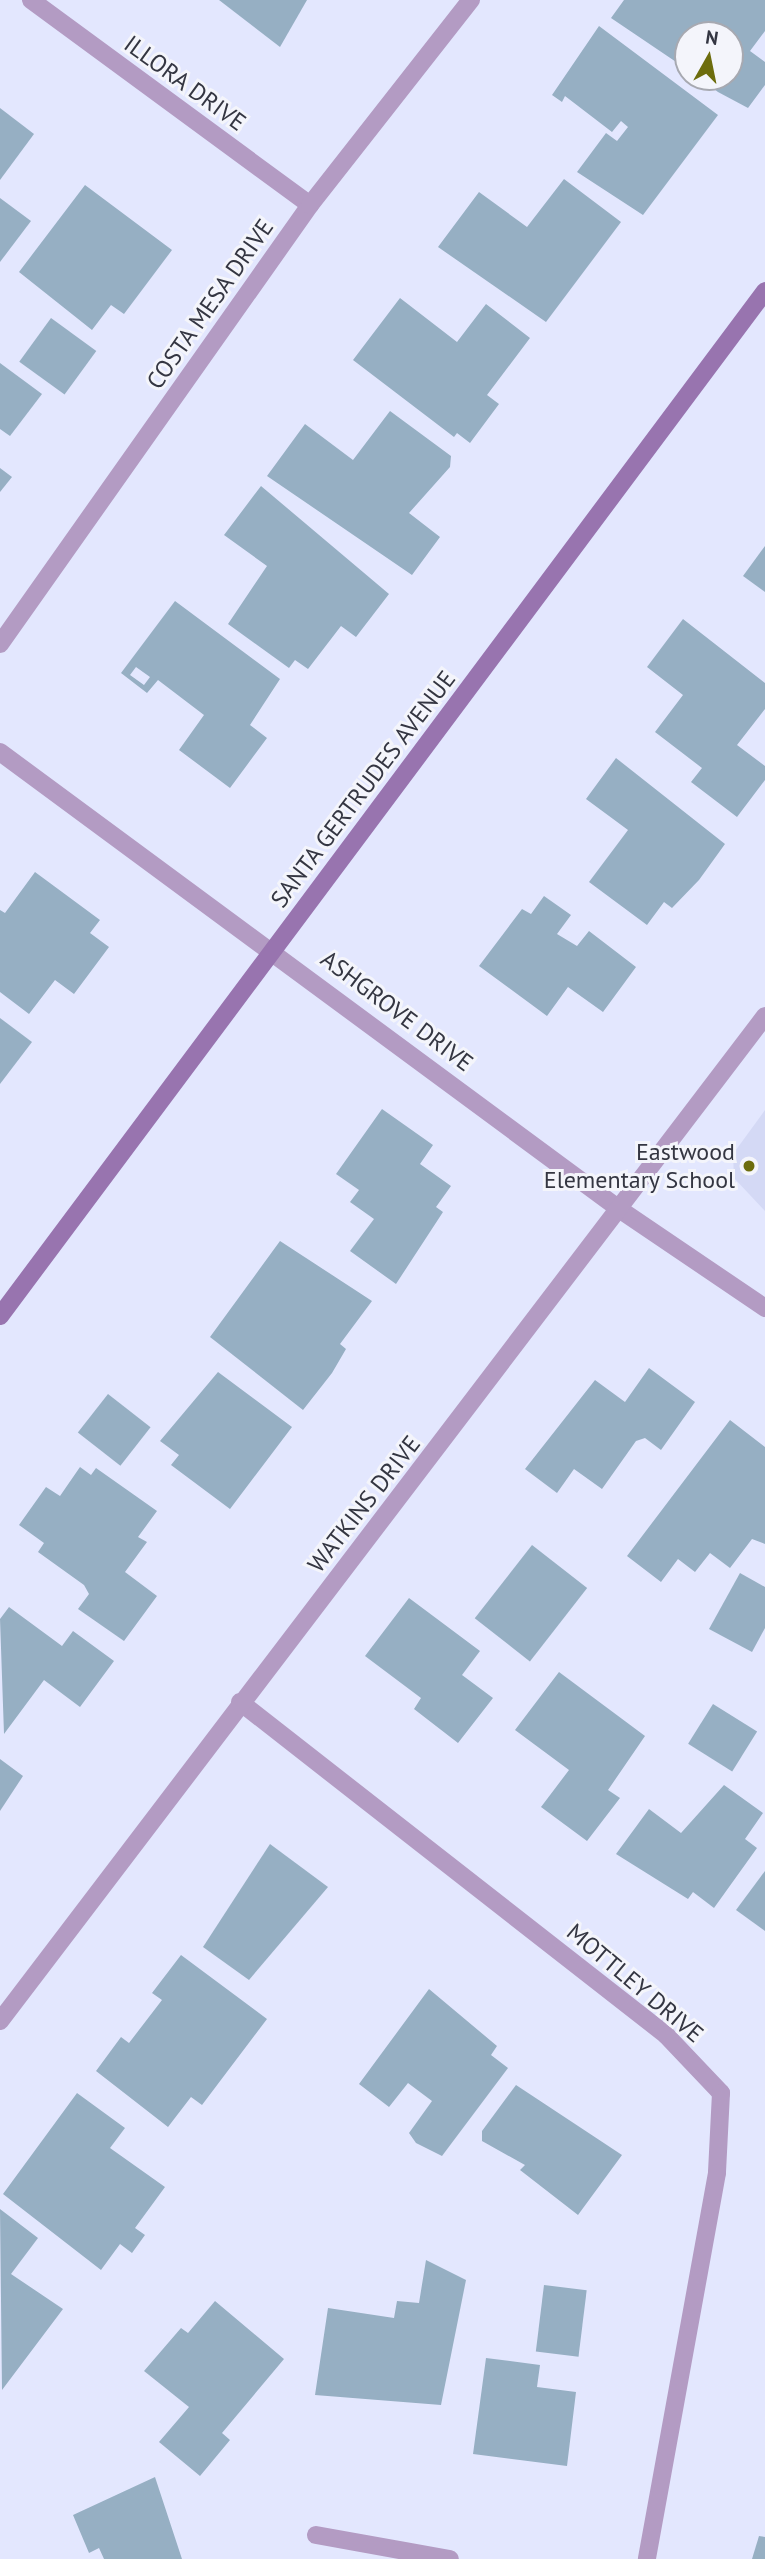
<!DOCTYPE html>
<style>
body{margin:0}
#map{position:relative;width:765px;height:2559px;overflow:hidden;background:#e3e7fe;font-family:"PT Sans",sans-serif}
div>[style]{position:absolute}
.built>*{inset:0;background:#d4d9f5}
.building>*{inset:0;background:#96afc3;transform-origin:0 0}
.street>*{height:18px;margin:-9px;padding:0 9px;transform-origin:9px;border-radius:9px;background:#b39bc3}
.secondary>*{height:18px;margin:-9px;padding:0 9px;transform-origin:9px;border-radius:9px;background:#9874af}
.dots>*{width:19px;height:19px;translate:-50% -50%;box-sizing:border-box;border:4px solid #f4f5fb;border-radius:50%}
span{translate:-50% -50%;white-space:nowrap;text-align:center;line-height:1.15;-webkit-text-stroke:6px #f4f5fb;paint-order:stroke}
.street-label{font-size:24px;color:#343642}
.poi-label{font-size:24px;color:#343642}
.right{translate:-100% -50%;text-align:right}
.north{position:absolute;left:674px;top:21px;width:70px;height:70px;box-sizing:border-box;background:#f4f5fb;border:2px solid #a7a9b1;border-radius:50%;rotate:9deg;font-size:19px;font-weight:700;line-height:28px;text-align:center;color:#343642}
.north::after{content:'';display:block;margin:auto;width:24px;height:32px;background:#6d6d0d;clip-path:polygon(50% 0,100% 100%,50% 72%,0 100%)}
</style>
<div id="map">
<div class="built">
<div style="clip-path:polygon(765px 1110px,765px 1211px,734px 1178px,733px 1154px)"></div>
</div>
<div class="building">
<div style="clip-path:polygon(219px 0,307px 0,280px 47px)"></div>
<div style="clip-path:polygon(624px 0,765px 0,765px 31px,750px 51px,765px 62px,765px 85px,748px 108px,718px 92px,698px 77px,730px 77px,730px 35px,688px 35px,688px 70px,611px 18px)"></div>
<div style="clip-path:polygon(599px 26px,718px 115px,643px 215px,577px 172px,606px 133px,617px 141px,628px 127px,621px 121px,612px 132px,565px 96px,562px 102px,552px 95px)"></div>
<div style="clip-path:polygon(0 108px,34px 134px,0 180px)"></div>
<div style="clip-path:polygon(564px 179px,621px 222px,546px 322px,438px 247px,479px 192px,527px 227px)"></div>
<div style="clip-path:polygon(85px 185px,172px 250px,124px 314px,111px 305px,92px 330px,19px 272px)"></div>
<div style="clip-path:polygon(0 198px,31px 221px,0 262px)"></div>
<div style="clip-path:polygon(400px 298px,457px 342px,486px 304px,530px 338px,487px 395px,499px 404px,470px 443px,457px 433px,454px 437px,353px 360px)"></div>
<div style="left:51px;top:318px;width:56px;height:54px;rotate:36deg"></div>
<div style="clip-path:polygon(0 363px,42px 394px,10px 436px,0 429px)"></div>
<div style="clip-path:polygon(390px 411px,451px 456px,450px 467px,409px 513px,440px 537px,412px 575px,267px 476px,305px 424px,353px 460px)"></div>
<div style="clip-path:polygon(0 468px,12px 477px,0 492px)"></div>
<div style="clip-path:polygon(261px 486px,389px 594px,356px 637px,341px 626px,308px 669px,295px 660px,289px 668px,228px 624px,267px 566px,224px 535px)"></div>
<div style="clip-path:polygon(765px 546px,765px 592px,743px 576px)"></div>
<div style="clip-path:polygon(evenodd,175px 601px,280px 679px,250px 725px,267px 738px,230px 788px,179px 750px,204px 715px,158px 680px,147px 693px,121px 673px,175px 601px,136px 667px,150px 677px,144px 685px,130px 675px,136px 667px)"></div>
<div style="clip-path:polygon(683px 619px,765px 683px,765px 709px,737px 745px,765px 766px,765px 780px,737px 817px,691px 782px,702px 768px,655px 732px,683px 695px,647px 667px)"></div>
<div style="clip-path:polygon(616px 758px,725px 844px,699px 880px,672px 908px,664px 902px,647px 925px,589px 882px,628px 830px,586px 799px)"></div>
<div style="clip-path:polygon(35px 872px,100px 920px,90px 933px,109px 947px,74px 994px,55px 980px,29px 1014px,0 992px,0 910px,5px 913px)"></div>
<div style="clip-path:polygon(544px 896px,571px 915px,557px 934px,577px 946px,589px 931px,636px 967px,603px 1012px,568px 987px,547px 1016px,479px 966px,522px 909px,531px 914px)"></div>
<div style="clip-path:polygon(0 1018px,32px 1042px,0 1084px)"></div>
<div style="clip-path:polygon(382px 1109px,433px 1145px,420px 1164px,451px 1186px,436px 1207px,443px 1212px,396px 1284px,350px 1251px,374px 1219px,350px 1202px,359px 1190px,336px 1174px)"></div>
<div style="clip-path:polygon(280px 1241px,372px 1301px,340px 1344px,346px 1349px,332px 1373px,303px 1410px,210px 1337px)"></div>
<div style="clip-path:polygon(649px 1368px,695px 1402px,661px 1450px,645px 1438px,636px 1441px,602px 1489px,574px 1469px,557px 1493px,525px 1469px,595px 1380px,625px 1402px)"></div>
<div style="clip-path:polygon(218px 1372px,292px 1427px,230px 1509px,171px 1465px,179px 1455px,160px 1441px)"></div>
<div style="left:108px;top:1394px;width:54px;height:49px;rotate:38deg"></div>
<div style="clip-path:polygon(730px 1420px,765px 1447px,765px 1544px,752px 1539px,730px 1568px,710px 1553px,695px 1572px,678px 1559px,661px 1582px,627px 1556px)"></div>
<div style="clip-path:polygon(80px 1467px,91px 1475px,96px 1468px,157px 1511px,138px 1537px,147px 1542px,125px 1572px,157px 1596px,124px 1641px,78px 1609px,89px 1594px,84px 1585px,38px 1552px,44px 1543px,19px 1525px,46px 1487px,60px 1496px)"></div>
<div style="left:532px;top:1545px;width:70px;height:93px;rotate:38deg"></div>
<div style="clip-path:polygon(740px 1573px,765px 1587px,765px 1628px,752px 1652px,709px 1629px)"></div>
<div style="clip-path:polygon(409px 1598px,480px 1651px,462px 1675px,493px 1698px,458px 1743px,414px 1709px,421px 1698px,365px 1656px)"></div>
<div style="clip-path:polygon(9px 1607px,62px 1646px,73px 1631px,114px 1661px,80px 1707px,44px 1680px,4px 1734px,0 1619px)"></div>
<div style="clip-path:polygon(559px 1672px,645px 1736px,608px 1790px,620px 1798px,587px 1841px,541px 1807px,569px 1770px,515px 1730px)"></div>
<div style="left:713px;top:1704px;width:52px;height:47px;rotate:32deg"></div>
<div style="clip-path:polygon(0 1759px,23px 1776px,0 1811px)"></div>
<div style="clip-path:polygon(724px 1785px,763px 1813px,745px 1839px,757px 1848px,714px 1908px,693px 1892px,688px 1899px,616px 1854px,649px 1809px,681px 1833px)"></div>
<div style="clip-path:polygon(270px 1844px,328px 1887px,249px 1980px,203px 1947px)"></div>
<div style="clip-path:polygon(765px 1871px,765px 1931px,736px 1910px)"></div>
<div style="clip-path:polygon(181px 1955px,267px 2019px,202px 2105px,191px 2097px,168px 2127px,96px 2071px,121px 2037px,129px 2043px,162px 2000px,152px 1993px)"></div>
<div style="clip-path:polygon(429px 1989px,497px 2046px,491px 2055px,508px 2068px,442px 2156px,416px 2143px,409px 2133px,432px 2101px,408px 2083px,389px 2107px,359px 2084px)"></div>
<div style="clip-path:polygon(516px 2085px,622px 2155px,578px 2215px,520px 2170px,525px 2165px,482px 2141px,482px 2131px)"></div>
<div style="clip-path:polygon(77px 2093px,125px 2128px,110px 2148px,165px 2187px,135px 2228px,145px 2235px,132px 2253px,120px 2244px,101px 2270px,3px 2194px)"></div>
<div style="clip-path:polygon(0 2209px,38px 2238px,11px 2274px,63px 2309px,2px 2390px)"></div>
<div style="clip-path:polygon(426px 2260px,466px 2280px,441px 2405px,315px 2395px,328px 2308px,394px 2318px,397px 2301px,419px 2303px)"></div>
<div style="left:544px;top:2285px;width:43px;height:67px;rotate:7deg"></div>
<div style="clip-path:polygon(215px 2301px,284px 2359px,222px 2433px,230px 2440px,200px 2476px,159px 2442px,189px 2407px,144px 2371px,181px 2328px,188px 2333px)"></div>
<div style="clip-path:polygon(486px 2358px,540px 2365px,537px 2387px,576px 2392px,567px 2466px,473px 2454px)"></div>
<div style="clip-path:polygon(155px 2477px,182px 2559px,104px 2559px,99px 2548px,89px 2553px,73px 2515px)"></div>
<div style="clip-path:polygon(759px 2536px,765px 2537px,765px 2559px,752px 2559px)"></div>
</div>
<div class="street">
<div style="left:31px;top:0;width:346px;rotate:36.3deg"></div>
<div style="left:0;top:644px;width:537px;rotate:-54.77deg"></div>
<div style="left:310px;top:205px;width:261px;rotate:-51.9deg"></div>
<div style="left:0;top:752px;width:773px;rotate:36.43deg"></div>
<div style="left:622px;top:1211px;width:173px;rotate:34.1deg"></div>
<div style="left:240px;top:1702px;width:541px;rotate:38.01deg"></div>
<div style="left:666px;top:2035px;width:80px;rotate:46.5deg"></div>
<div style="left:721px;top:2093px;width:80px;rotate:92.9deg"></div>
<div style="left:717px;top:2173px;width:392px;rotate:100.3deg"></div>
<div style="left:0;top:2021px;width:1263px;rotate:-52.72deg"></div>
<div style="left:316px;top:2535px;width:136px;rotate:10.2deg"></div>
</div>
<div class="secondary">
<div style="left:0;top:1316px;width:1279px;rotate:-53.26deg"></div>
</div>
<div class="dots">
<div style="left:749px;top:1166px;background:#6d6d0d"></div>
</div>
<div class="street-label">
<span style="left:185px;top:83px;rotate:36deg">ILLORA DRIVE</span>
<span style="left:210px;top:304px;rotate:-55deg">COSTA MESA DRIVE</span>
<span style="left:363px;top:789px;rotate:-53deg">SANTA GERTRUDES AVENUE</span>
<span style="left:397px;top:1011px;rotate:37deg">ASHGROVE DRIVE</span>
<span style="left:364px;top:1504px;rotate:-52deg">WATKINS DRIVE</span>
<span style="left:635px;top:1983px;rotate:40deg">MOTTLEY DRIVE</span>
</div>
<div class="poi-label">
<span class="right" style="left:735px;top:1166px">Eastwood<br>Elementary School</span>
</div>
<div class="north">N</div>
</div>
